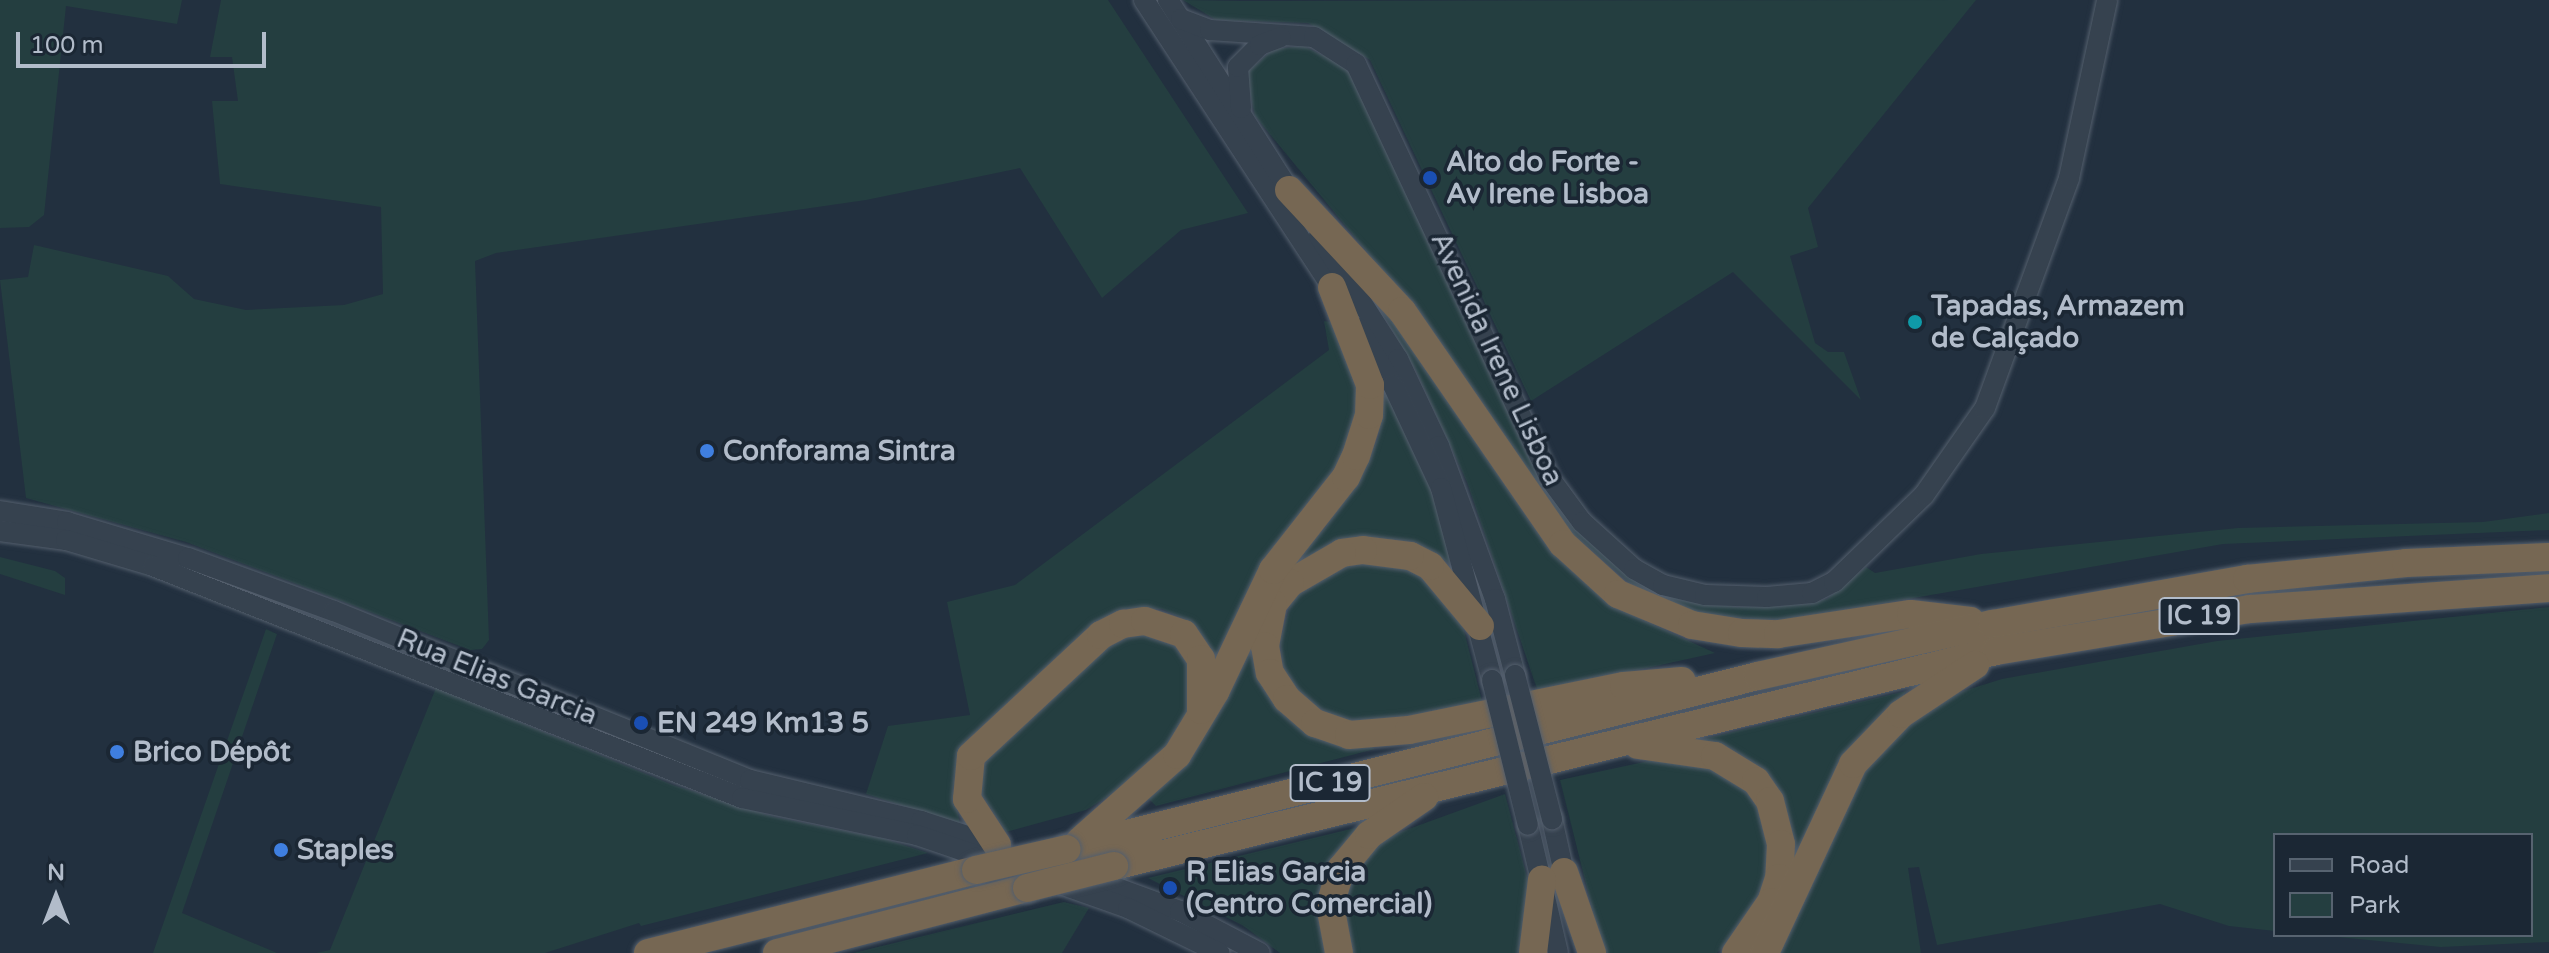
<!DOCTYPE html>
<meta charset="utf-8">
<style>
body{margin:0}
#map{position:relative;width:2549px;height:953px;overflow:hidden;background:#22303f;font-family:"Varela Round",sans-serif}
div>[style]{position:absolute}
.green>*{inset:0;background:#243e40}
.roads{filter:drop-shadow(0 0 2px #545f6d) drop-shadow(0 0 2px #545f6d)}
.minor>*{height:20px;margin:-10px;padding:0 10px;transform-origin:10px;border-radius:10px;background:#36424f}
.highway>*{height:28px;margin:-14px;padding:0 14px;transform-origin:14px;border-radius:14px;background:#766753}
.bridges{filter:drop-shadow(0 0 2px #545f6d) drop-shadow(0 0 2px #545f6d)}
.minor-bridge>*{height:20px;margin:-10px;padding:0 10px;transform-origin:10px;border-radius:10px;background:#36424f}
.highway-bridge>*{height:28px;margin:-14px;padding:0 14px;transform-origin:14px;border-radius:14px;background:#766753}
.dots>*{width:22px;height:22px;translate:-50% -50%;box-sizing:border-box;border:4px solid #1b2734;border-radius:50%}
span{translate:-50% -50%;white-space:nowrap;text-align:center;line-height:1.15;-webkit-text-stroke:7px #1b2734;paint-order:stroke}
.shield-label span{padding:2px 6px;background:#1b2734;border:2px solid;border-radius:6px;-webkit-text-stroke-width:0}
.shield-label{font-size:26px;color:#b2bcca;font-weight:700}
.poi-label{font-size:28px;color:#b2bcca;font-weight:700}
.left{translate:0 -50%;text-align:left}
.street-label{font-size:28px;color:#b2bcca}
.legend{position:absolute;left:2273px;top:833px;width:260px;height:104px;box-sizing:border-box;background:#1b2734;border:2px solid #576370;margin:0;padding:10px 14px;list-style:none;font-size:24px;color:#b2bcca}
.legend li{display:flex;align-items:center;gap:16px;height:40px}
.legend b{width:40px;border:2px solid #576370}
.north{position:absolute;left:16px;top:857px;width:80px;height:80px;-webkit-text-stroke:6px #1b2734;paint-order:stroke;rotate:0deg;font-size:22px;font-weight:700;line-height:32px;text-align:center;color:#b2bcca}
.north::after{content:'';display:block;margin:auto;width:28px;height:36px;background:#b2bcca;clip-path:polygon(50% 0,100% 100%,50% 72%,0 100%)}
.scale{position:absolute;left:16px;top:32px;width:250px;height:36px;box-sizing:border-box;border:4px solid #b2bcca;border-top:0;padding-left:10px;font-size:24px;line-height:28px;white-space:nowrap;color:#b2bcca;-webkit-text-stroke:6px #1b2734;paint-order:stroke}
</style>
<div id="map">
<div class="green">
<div style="clip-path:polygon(0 0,182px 0,177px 24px,66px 6px,44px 215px,29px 227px,0 228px)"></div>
<div style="clip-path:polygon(221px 0,1108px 0,1248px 213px,1181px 230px,1102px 298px,1020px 168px,866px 200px,496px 253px,475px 261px,489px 640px,482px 649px,470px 650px,186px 542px,26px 498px,0 280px,28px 277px,34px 245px,168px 276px,194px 299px,246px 310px,344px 305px,383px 294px,381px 207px,220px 184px,212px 101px,238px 101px,232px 57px,210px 57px)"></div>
<div style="clip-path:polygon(1183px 0,1242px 1px,1976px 0,1808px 208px,1818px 247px,1790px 256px,1815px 343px,1828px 352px,1844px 352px,1861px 400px,1733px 272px,1531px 401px,1370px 60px,1308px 23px,1216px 20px)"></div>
<div style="clip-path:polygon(1303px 46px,1346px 66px,1363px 92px,1575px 524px,1705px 603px,1736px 607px,1807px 604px,1827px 599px,1866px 567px,1875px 573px,1981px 554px,2238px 528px,2483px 522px,2549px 513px,2549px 530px,2223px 544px,1776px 622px,1699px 614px,1631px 584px,1565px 527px,1414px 309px,1255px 116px,1246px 74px,1273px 49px)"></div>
<div style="clip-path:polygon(1377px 293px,1543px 536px,1624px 611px,1715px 653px,1538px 692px,1467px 482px,1416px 371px,1376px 302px)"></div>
<div style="clip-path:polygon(1324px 321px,1336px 323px,1362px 392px,1341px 462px,1216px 667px,1201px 634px,1184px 619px,1162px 609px,1124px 609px,1104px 619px,957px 759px,953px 790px,960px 824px,866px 794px,888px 726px,970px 715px,947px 602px,1015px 585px,1329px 350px)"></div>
<div style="clip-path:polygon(1388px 394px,1446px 522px,1454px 566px,1437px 556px,1294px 567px,1268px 689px,1375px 749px,1156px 806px,1148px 798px,1289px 564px,1325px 528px,1365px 468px,1379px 436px,1382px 397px)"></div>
<div style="clip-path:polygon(0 557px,55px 571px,65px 578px,65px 595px,0 574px)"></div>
<div style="clip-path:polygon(1388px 561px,1429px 576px,1460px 615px,1483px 705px,1367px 725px,1332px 719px,1300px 698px,1283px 667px,1280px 641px,1291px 603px,1303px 588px,1350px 563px)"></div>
<div style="clip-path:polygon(2549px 607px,2549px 942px,2441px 947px,2317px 935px,2531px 935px,2531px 835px,2275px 835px,2275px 931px,2229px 926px,2160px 904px,1937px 945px,1919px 867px,1908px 868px,1921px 953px,1780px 953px,1860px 777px,1906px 725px,1957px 693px,2002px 679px,2217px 641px)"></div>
<div style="clip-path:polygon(266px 629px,277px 634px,182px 913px,277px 953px,153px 953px)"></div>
<div style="clip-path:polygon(1143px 630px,1178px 644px,1190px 659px,1188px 714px,1161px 755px,1143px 775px,1086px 810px,1006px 832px,981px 794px,985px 760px,1103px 649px)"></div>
<div style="clip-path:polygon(436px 688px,673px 785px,774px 817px,885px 839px,928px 853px,641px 926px,639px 923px,545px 953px,316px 953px,330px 950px)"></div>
<div style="clip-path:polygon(1906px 691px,1902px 699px,1784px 904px,1794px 839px,1703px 739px)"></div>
<div style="clip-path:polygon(1658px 759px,1678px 759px,1731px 774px,1757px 801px,1771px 850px,1763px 892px,1736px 935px,1717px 953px,1607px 953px,1600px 940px,1560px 780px)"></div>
<div style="clip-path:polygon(1505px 794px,1531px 892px,1518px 953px,1349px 953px,1343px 902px,1352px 874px,1381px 839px)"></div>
<div style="clip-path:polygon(1359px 827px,1321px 908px,1324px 953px,1280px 953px,1242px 925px,1148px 878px)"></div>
<div style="clip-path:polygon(1064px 902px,1089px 908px,1062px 953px,853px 953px)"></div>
</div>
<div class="roads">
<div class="minor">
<div style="left:1144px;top:0;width:356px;rotate:56.8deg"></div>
<div style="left:1168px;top:0;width:236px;rotate:57.5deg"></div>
<div style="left:1181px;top:19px;width:31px;rotate:21deg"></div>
<div style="left:1210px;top:30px;width:104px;rotate:3.9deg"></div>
<div style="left:1314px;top:37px;width:50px;rotate:32.7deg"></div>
<div style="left:1356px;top:64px;width:459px;rotate:64.9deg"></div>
<div style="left:1551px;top:480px;width:52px;rotate:53.6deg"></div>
<div style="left:1582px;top:522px;width:70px;rotate:42.1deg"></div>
<div style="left:1634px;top:569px;width:33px;rotate:29deg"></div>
<div style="left:1663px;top:585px;width:43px;rotate:13.4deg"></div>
<div style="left:1705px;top:595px;width:62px;rotate:1.8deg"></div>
<div style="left:1767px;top:597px;width:45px;rotate:-5.1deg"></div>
<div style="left:1812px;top:593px;width:25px;rotate:-27deg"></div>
<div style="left:1834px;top:582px;width:125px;rotate:-44deg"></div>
<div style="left:1924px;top:495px;width:106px;rotate:-55deg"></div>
<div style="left:1985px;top:408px;width:245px;rotate:-69.9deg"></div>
<div style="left:2069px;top:178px;width:182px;rotate:-77.9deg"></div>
<div style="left:1241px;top:108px;width:41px;rotate:-94.2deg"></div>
<div style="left:1238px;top:67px;width:31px;rotate:-45deg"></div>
<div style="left:1260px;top:45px;width:22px;rotate:-21deg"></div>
<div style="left:1319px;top:236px;width:146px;rotate:57.3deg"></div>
<div style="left:1398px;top:359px;width:96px;rotate:64.8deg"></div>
<div style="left:1439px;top:446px;width:163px;rotate:69.9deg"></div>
<div style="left:1495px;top:599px;width:79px;rotate:75.3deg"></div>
<div style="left:1358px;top:328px;width:67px;rotate:58.4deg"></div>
<div style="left:1393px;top:385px;width:114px;rotate:65deg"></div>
<div style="left:1441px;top:488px;width:199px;rotate:75.1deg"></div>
<div style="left:0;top:511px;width:68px;rotate:9.3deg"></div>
<div style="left:67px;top:522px;width:126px;rotate:16.6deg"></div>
<div style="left:188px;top:558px;width:155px;rotate:20deg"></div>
<div style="left:334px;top:611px;width:449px;rotate:22.1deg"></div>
<div style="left:750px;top:780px;width:176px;rotate:13.5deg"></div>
<div style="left:921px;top:821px;width:81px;rotate:18deg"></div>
<div style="left:0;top:531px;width:67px;rotate:7.8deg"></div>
<div style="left:66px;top:540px;width:91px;rotate:16.6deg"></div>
<div style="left:153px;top:566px;width:633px;rotate:21.5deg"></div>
<div style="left:742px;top:798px;width:179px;rotate:11.9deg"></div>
<div style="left:917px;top:835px;width:90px;rotate:18.8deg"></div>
<div style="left:1552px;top:819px;width:69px;rotate:77.4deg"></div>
<div style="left:1528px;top:825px;width:131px;rotate:76.8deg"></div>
<div style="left:1081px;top:875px;width:105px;rotate:20deg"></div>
<div style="left:1180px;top:911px;width:90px;rotate:27.7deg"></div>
<div style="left:1052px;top:881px;width:81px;rotate:19.6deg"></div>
<div style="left:1128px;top:908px;width:102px;rotate:26.1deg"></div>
</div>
<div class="highway">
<div style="left:1289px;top:190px;width:166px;rotate:47deg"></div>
<div style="left:1402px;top:311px;width:283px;rotate:55.4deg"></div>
<div style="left:1563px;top:544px;width:74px;rotate:42.3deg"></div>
<div style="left:1618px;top:594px;width:80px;rotate:22.7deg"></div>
<div style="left:1692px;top:625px;width:51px;rotate:9.1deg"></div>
<div style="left:1742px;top:633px;width:36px;rotate:2deg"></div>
<div style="left:1778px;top:634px;width:134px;rotate:-8.6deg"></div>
<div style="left:1911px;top:614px;width:60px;rotate:6.7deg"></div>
<div style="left:1480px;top:626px;width:78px;rotate:-129.8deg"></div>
<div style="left:1430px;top:566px;width:22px;rotate:-153deg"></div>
<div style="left:1410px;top:556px;width:47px;rotate:-172.7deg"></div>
<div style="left:1363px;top:550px;width:21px;rotate:172deg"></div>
<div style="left:1342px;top:553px;width:60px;rotate:150deg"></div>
<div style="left:1290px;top:583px;width:27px;rotate:129deg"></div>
<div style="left:1273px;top:604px;width:43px;rotate:100.8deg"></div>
<div style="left:1265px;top:646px;width:27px;rotate:80deg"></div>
<div style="left:1270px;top:673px;width:31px;rotate:57deg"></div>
<div style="left:1287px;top:699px;width:37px;rotate:41deg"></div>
<div style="left:1315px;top:723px;width:36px;rotate:19deg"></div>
<div style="left:1349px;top:735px;width:60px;rotate:-4.8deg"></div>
<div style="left:1409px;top:730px;width:219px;rotate:-11.6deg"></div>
<div style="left:1624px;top:686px;width:58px;rotate:-4.9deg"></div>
<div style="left:1638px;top:745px;width:78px;rotate:8.1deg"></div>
<div style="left:1715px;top:756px;width:48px;rotate:31.4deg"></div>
<div style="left:1756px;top:781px;width:24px;rotate:55deg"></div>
<div style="left:1770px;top:801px;width:44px;rotate:75.7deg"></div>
<div style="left:1781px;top:844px;width:34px;rotate:93deg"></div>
<div style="left:1779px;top:878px;width:25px;rotate:108deg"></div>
<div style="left:1771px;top:902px;width:62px;rotate:124.5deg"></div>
<div style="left:1080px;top:841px;width:130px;rotate:-41.6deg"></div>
<div style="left:1177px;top:755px;width:74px;rotate:-58.9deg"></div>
<div style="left:1215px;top:692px;width:135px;rotate:-64.6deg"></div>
<div style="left:1273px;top:570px;width:118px;rotate:-51.9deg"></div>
<div style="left:1346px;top:477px;width:23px;rotate:-65deg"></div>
<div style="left:1356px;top:456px;width:43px;rotate:-72.4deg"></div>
<div style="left:1369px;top:415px;width:30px;rotate:-88deg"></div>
<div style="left:1370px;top:385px;width:105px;rotate:-111.2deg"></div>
<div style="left:997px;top:845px;width:55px;rotate:-123.1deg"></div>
<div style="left:967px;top:799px;width:43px;rotate:-84.7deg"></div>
<div style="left:971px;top:756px;width:178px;rotate:-42.9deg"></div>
<div style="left:1101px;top:635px;width:25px;rotate:-27deg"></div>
<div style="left:1123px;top:624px;width:22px;rotate:-8deg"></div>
<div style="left:1145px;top:621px;width:41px;rotate:18.4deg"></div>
<div style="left:1184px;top:634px;width:30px;rotate:56deg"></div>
<div style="left:1201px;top:659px;width:51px;rotate:90deg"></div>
<div style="left:1067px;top:849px;width:712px;rotate:-14.06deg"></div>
<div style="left:1758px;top:676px;width:240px;rotate:-12.5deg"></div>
<div style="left:1992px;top:624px;width:259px;rotate:-10deg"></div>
<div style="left:2247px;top:579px;width:160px;rotate:-5.7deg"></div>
<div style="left:2406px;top:563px;width:143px;rotate:-2.4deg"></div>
<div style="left:1114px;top:866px;width:908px;rotate:-13.7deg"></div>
<div style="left:1996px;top:651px;width:257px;rotate:-9.4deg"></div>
<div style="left:2250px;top:609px;width:300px;rotate:-4deg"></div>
<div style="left:1564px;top:872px;width:86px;rotate:70.9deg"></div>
<div style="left:648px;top:953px;width:338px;rotate:-14.2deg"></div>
<div style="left:777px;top:953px;width:258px;rotate:-14.6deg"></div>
<div style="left:1339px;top:953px;width:49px;rotate:-100.6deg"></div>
<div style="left:1330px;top:905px;width:38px;rotate:-73deg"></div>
<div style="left:1341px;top:869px;width:44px;rotate:-50.5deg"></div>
<div style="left:1369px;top:835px;width:67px;rotate:-34.6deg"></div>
<div style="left:1533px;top:953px;width:74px;rotate:-83deg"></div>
<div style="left:1765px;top:953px;width:208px;rotate:-65deg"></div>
<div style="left:1853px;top:764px;width:69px;rotate:-46.2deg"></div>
<div style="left:1901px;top:714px;width:89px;rotate:-33.5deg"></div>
</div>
</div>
<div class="bridges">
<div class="minor-bridge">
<div style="left:1515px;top:675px;width:149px;rotate:75.6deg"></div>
<div style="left:1492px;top:680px;width:149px;rotate:76.1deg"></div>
</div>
<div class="highway-bridge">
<div style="left:976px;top:870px;width:93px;rotate:-13deg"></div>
<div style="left:1027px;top:888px;width:90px;rotate:-14.2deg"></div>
</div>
</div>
<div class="dots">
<div style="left:1430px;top:178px;background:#1a4fb4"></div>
<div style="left:1915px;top:322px;background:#0f9aa8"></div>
<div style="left:707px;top:451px;background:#3f7fe0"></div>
<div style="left:641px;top:723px;background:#1a4fb4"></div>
<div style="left:117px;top:752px;background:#3f7fe0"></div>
<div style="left:281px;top:850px;background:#3f7fe0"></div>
<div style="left:1170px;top:888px;background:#1a4fb4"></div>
</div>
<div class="shield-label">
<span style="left:2199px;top:616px">IC 19</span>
<span style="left:1330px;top:783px">IC 19</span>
</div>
<div class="poi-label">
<span class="left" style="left:1446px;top:178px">Alto do Forte -<br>Av Irene Lisboa</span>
<span class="left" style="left:1931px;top:322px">Tapadas, Armazem<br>de Calçado</span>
<span class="left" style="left:723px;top:451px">Conforama Sintra</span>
<span class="left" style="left:657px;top:723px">EN 249 Km13 5</span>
<span class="left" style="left:133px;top:752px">Brico Dépôt</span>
<span class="left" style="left:297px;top:850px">Staples</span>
<span class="left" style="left:1186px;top:888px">R Elias Garcia<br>(Centro Comercial)</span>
</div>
<div class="street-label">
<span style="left:1497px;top:359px;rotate:65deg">Avenida Irene Lisboa</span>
<span style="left:497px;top:677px;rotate:22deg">Rua Elias Garcia</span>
</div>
<ul class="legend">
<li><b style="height:10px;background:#36424f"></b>Road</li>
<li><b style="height:22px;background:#243e40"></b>Park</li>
</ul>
<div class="north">N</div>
<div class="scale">100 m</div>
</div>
